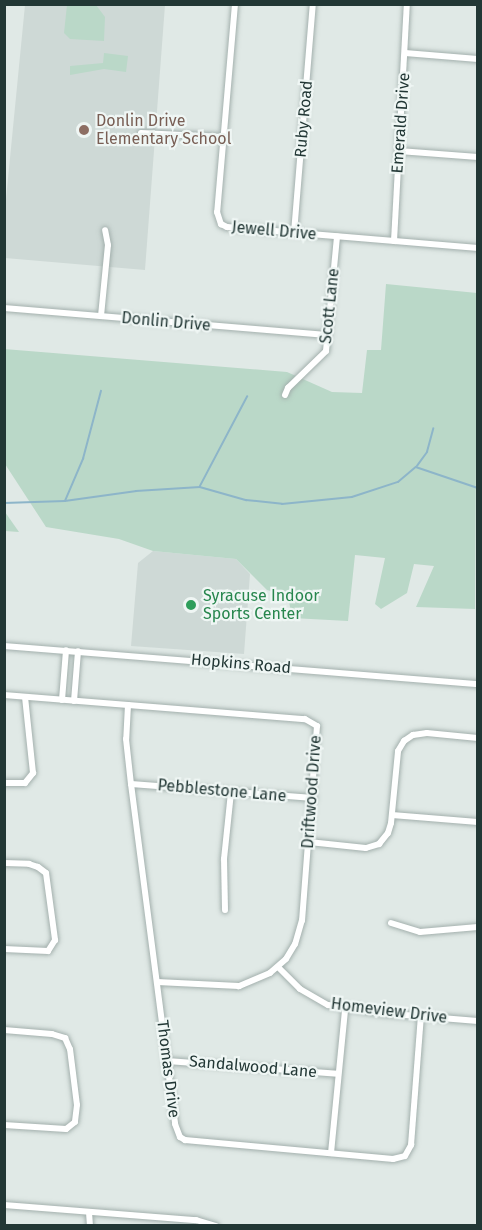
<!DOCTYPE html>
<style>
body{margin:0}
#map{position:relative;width:482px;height:1230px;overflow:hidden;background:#e0e9e6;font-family:"Fira Sans",sans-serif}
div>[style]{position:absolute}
.built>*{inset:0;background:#ced9d6}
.green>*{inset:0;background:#bad8c8}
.stream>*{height:1.5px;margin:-0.75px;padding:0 0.75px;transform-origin:0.75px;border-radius:0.75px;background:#8db5c9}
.roads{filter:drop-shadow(0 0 2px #a3b0ad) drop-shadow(0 0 2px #a3b0ad)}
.minor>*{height:6px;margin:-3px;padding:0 3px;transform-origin:3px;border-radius:3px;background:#fff}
.dots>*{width:16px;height:16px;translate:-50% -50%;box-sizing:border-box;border:3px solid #eff6f4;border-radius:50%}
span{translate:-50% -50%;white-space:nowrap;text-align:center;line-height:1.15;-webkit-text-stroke:4.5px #eff6f4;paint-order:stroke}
.street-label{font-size:16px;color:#223735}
.education-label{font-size:16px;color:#785e54}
.left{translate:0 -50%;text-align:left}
.leisure-label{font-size:16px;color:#27864d}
.frame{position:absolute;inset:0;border:6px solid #223735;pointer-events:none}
</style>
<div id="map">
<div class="built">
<div style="clip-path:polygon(25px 5px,165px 5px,145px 270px,5px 258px,5px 209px)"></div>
<div style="clip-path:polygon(153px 551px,236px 559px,250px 574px,244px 654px,131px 646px,138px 563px)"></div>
</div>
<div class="green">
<div style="clip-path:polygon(67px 5px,96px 5px,105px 17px,104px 41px,70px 39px,64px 33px)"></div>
<div style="clip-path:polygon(104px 53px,128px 56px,126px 72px,104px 69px,70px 75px,70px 66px,103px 63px)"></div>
<div style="clip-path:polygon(386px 284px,477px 293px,475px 609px,416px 607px,434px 566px,414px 564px,407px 593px,381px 609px,375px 604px,385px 558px,355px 555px,348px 621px,292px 618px,288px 596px,267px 590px,236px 559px,153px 551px,119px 539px,46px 527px,5px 464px,4px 349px,287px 372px,332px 392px,362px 393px,367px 350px,381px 350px)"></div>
<div style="clip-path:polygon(4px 512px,5px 512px,19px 532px,5px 531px)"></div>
</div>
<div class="stream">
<div style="left:417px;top:466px;width:17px;rotate:-54deg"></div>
<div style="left:427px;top:452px;width:24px;rotate:-75deg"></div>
<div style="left:200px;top:486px;width:101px;rotate:-62.2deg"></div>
<div style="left:65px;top:501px;width:46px;rotate:-66.8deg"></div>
<div style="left:83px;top:459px;width:70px;rotate:-75.2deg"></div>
<div style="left:4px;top:503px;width:61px;rotate:-1.9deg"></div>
<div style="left:65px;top:501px;width:72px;rotate:-8deg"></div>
<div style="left:136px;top:491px;width:64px;rotate:-3.6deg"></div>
<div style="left:200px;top:487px;width:48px;rotate:15.8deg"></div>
<div style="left:246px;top:500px;width:36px;rotate:6deg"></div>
<div style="left:282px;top:504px;width:70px;rotate:-5.7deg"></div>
<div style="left:352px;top:497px;width:48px;rotate:-18.1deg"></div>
<div style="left:398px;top:482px;width:23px;rotate:-40deg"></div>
<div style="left:416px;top:467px;width:65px;rotate:18.7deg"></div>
</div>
<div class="roads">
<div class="minor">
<div style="left:235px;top:4px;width:209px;rotate:94.9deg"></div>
<div style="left:217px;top:212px;width:13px;rotate:72deg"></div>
<div style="left:221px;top:224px;width:7px;rotate:27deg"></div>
<div style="left:227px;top:227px;width:252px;rotate:4.8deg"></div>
<div style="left:405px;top:53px;width:73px;rotate:4.7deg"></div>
<div style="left:141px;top:133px;width:82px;rotate:2.8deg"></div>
<div style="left:399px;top:151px;width:79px;rotate:4.3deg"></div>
<div style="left:294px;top:233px;width:230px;rotate:-85.3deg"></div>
<div style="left:394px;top:241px;width:237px;rotate:-86.9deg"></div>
<div style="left:4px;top:308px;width:324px;rotate:4.8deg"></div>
<div style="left:101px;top:316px;width:71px;rotate:-84.4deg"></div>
<div style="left:108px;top:245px;width:15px;rotate:-101deg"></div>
<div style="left:285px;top:395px;width:8px;rotate:-67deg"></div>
<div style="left:288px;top:388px;width:53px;rotate:-44.2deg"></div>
<div style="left:326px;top:351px;width:115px;rotate:-84.5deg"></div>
<div style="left:4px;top:646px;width:476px;rotate:4.6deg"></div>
<div style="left:4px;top:695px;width:302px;rotate:4.6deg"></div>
<div style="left:305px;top:719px;width:14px;rotate:30deg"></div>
<div style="left:317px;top:726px;width:195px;rotate:94.4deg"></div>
<div style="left:302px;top:920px;width:25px;rotate:106deg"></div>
<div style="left:295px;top:944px;width:17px;rotate:121deg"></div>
<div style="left:286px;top:959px;width:21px;rotate:139deg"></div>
<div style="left:270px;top:973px;width:34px;rotate:157deg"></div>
<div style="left:239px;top:986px;width:82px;rotate:-177.2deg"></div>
<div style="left:62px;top:700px;width:50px;rotate:-85.4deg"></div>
<div style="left:74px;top:701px;width:50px;rotate:-85.4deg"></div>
<div style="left:128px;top:705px;width:34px;rotate:93deg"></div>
<div style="left:126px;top:739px;width:45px;rotate:83.7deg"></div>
<div style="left:131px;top:784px;width:343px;rotate:82.6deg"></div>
<div style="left:175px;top:1124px;width:14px;rotate:69deg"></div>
<div style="left:180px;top:1137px;width:6px;rotate:31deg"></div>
<div style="left:185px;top:1140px;width:209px;rotate:5.2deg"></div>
<div style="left:393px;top:1159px;width:12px;rotate:-14deg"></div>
<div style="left:405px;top:1156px;width:13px;rotate:-61deg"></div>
<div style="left:411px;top:1145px;width:129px;rotate:-85.6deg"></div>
<div style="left:4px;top:783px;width:21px"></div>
<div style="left:25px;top:783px;width:13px;rotate:-51deg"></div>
<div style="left:33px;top:773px;width:76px;rotate:-96deg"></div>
<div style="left:131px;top:784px;width:183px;rotate:4.4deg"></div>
<div style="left:392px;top:815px;width:86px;rotate:4.7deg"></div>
<div style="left:309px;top:842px;width:57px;rotate:6deg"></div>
<div style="left:366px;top:848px;width:14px;rotate:-17deg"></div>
<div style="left:379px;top:844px;width:14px;rotate:-51deg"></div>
<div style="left:388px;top:833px;width:10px;rotate:-73deg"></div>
<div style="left:391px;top:823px;width:72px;rotate:-84.4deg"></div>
<div style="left:398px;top:751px;width:12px;rotate:-59deg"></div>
<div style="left:404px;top:741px;width:11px;rotate:-34deg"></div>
<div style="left:413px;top:735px;width:14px;rotate:-8deg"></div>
<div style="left:427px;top:733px;width:51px;rotate:5.6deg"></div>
<div style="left:4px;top:863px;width:25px;rotate:2deg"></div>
<div style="left:29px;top:864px;width:9px;rotate:18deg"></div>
<div style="left:38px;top:867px;width:10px;rotate:37deg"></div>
<div style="left:46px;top:873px;width:68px;rotate:82.3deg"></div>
<div style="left:55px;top:940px;width:13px;rotate:122deg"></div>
<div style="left:48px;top:951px;width:44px;rotate:-177.4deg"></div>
<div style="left:225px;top:910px;width:51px;rotate:-91.1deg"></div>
<div style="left:224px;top:859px;width:67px;rotate:-84deg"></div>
<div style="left:391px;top:923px;width:30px;rotate:17deg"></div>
<div style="left:420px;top:932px;width:58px;rotate:-4.9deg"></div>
<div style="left:278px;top:967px;width:31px;rotate:45deg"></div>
<div style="left:300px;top:989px;width:32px;rotate:30deg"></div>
<div style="left:328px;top:1005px;width:54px;rotate:8.6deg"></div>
<div style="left:381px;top:1013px;width:97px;rotate:4.7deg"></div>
<div style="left:4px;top:1030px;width:48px;rotate:4.8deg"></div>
<div style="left:52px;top:1034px;width:14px;rotate:17deg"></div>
<div style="left:65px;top:1038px;width:12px;rotate:66deg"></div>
<div style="left:70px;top:1049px;width:56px;rotate:82.9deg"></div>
<div style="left:77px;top:1105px;width:17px;rotate:97deg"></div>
<div style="left:75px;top:1122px;width:11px;rotate:142deg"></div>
<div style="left:66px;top:1129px;width:62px;rotate:-176.3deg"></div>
<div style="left:167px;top:1061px;width:171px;rotate:4.3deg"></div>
<div style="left:331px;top:1153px;width:145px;rotate:-84.4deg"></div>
<div style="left:4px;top:1205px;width:193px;rotate:4.5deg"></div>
<div style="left:196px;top:1220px;width:21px;rotate:17deg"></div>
<div style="left:89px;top:1212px;width:14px;rotate:86deg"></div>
</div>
</div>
<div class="dots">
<div style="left:84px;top:130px;background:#8d6e63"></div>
<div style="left:191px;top:605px;background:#2e9e5b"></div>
</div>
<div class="street-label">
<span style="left:304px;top:119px;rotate:-85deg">Ruby Road</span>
<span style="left:401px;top:123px;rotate:-86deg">Emerald Drive</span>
<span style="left:274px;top:231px;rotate:5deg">Jewell Drive</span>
<span style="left:330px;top:306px;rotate:-84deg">Scott Lane</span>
<span style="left:166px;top:322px;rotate:5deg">Donlin Drive</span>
<span style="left:241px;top:664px;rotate:5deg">Hopkins Road</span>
<span style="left:222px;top:791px;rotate:5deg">Pebblestone Lane</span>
<span style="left:312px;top:792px;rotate:-86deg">Driftwood Drive</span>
<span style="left:389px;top:1011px;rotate:7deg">Homeview Drive</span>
<span style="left:253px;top:1067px;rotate:5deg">Sandalwood Lane</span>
<span style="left:168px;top:1069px;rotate:83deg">Thomas Drive</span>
</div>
<div class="education-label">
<span class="left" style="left:96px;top:130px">Donlin Drive<br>Elementary School</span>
</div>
<div class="leisure-label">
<span class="left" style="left:203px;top:605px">Syracuse Indoor<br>Sports Center</span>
</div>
<div class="frame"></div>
</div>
